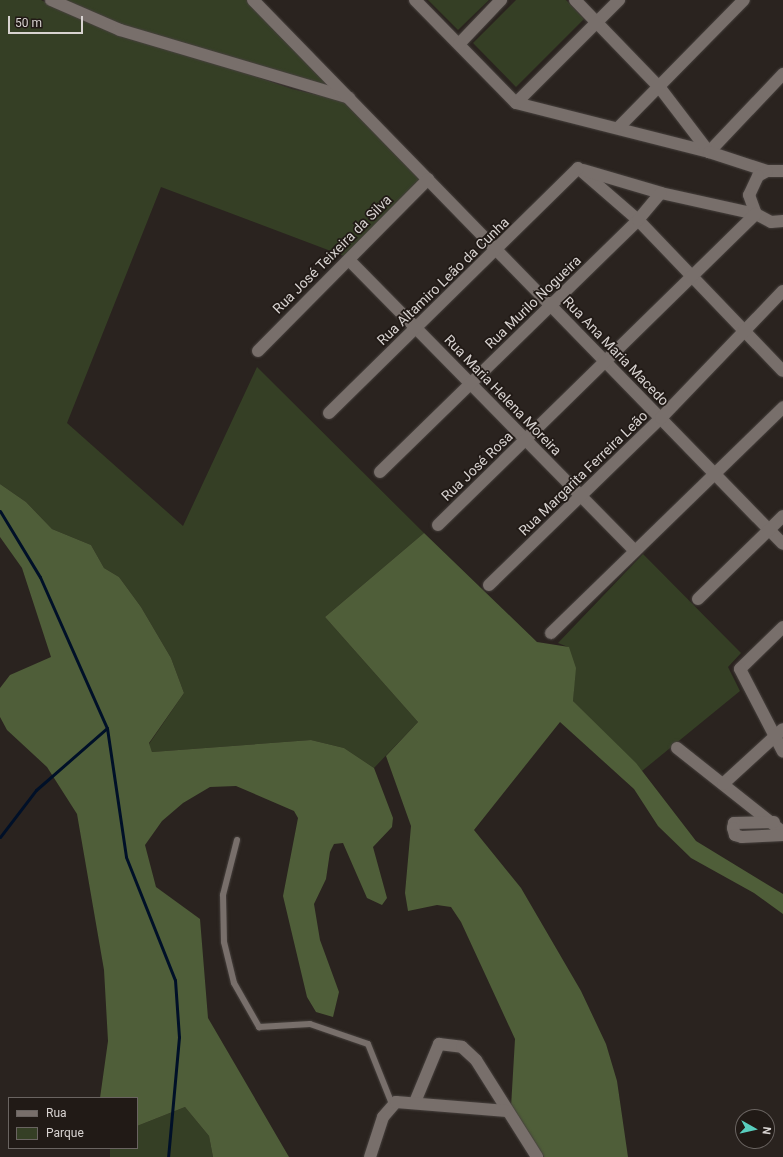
<!DOCTYPE html>
<meta charset="utf-8">
<style>
body{margin:0}
#map{position:relative;width:783px;height:1157px;overflow:hidden;background:#2a231f;font-family:Roboto,sans-serif}
div>[style]{position:absolute}
.green>*{inset:0;background:#353f25}
.forest>*{inset:0;background:#4f5e39}
.stream>*{height:3px;margin:-1.5px;padding:0 1.5px;transform-origin:1.5px;border-radius:1.5px;background:#001028}
.roads{filter:drop-shadow(0 0 1px #46403d) drop-shadow(0 0 1px #46403d)}
.service>*{height:6px;margin:-3px;padding:0 3px;transform-origin:3px;border-radius:3px;background:#786f6b}
.minor>*{height:12px;margin:-6px;padding:0 6px;transform-origin:6px;border-radius:6px;background:#786f6b}
span{translate:-50% -50%;white-space:nowrap;text-align:center;line-height:1.15;-webkit-text-stroke:3.5px #211a16;paint-order:stroke}
.street-label{font-size:14px;color:#d8d3d1}
.legend{position:absolute;left:8px;top:1097px;width:130px;height:52px;box-sizing:border-box;background:#211a16;border:1px solid #6a6461;margin:0;padding:5px 7px;list-style:none;font-size:12px;color:#d8d3d1}
.legend li{display:flex;align-items:center;gap:8px;height:20px}
.legend b{width:20px;border:1px solid #6a6461}
.north{position:absolute;left:735px;top:1109px;width:40px;height:40px;box-sizing:border-box;background:#211a16;border:1px solid #6a6461;border-radius:50%;rotate:98deg;font-size:11px;font-weight:700;line-height:16px;text-align:center;color:#d8d3d1}
.north::after{content:'';display:block;margin:auto;width:14px;height:18px;background:#59cebe;clip-path:polygon(50% 0,100% 100%,50% 72%,0 100%)}
.scale{position:absolute;left:8px;top:16px;width:75px;height:18px;box-sizing:border-box;border:2px solid #d8d3d1;border-top:0;padding-left:5px;font-size:12px;line-height:14px;white-space:nowrap;color:#d8d3d1;-webkit-text-stroke:3px #211a16;paint-order:stroke}
</style>
<div id="map">
<div class="green">
<div style="clip-path:polygon(0 0,41px 0,59px 9px,292px 89px,348px 102px,421px 181px,344px 256px,161px 187px,67px 423px,183px 526px,257px 367px,424px 533px,325px 617px,418px 722px,374px 768px,344px 748px,311px 740px,152px 752px,149px 744px,184px 693px,171px 658px,141px 607px,119px 577px,104px 568px,91px 545px,52px 529px,26px 502px,0 484px)"></div>
<div style="clip-path:polygon(56px 0,247px 0,342px 94px,154px 39px)"></div>
<div style="clip-path:polygon(428px 0,489px 0,458px 30px)"></div>
<div style="clip-path:polygon(516px 0,566px 0,584px 19px,516px 87px,473px 43px)"></div>
<div style="clip-path:polygon(643px 554px,741px 653px,728px 667px,740px 691px,642px 771px,573px 701px,575px 668px,568px 647px,558px 643px)"></div>
<div style="clip-path:polygon(185px 1107px,209px 1136px,213px 1157px,110px 1157px,110px 1148px,137px 1148px,137px 1126px)"></div>
</div>
<div class="forest">
<div style="clip-path:polygon(0 484px,26px 502px,52px 529px,91px 545px,104px 568px,119px 577px,141px 607px,171px 658px,184px 693px,149px 743px,152px 752px,311px 740px,344px 748px,374px 768px,393px 818px,392px 827px,373px 847px,387px 898px,382px 905px,367px 898px,343px 843px,334px 844px,330px 852px,326px 879px,314px 904px,320px 940px,339px 992px,333px 1017px,316px 1012px,307px 997px,283px 896px,298px 818px,294px 811px,236px 786px,210px 787px,183px 803px,162px 821px,145px 845px,156px 887px,200px 919px,208px 1018px,289px 1157px,213px 1157px,209px 1136px,185px 1107px,137px 1126px,137px 1098px,100px 1098px,108px 1041px,104px 970px,77px 814px,47px 767px,7px 730px,0 717px,0 688px,10px 675px,51px 657px,22px 568px,0 537px)"></div>
<div style="clip-path:polygon(424px 533px,537px 642px,569px 647px,576px 668px,573px 701px,636px 763px,696px 841px,783px 894px,783px 914px,754px 893px,691px 858px,658px 826px,634px 789px,560px 722px,474px 830px,521px 888px,581px 991px,606px 1044px,617px 1081px,628px 1157px,544px 1157px,511px 1107px,515px 1039px,461px 922px,451px 907px,437px 905px,408px 911px,405px 893px,411px 826px,386px 756px,418px 722px,325px 617px)"></div>
</div>
<div class="stream">
<div style="left:0;top:511px;width:77px;rotate:58.8deg"></div>
<div style="left:40px;top:577px;width:165px;rotate:66.1deg"></div>
<div style="left:107px;top:728px;width:130px;rotate:81.6deg"></div>
<div style="left:126px;top:857px;width:132px;rotate:68.3deg"></div>
<div style="left:175px;top:980px;width:57px;rotate:86deg"></div>
<div style="left:179px;top:1037px;width:121px;rotate:95.2deg"></div>
<div style="left:0;top:837px;width:59px;rotate:-52.5deg"></div>
<div style="left:36px;top:790px;width:94px;rotate:-41.1deg"></div>
</div>
<div class="roads">
<div class="service">
<div style="left:237px;top:840px;width:57px;rotate:104.3deg"></div>
<div style="left:223px;top:895px;width:47px;rotate:88.8deg"></div>
<div style="left:224px;top:942px;width:42px;rotate:76.3deg"></div>
<div style="left:234px;top:983px;width:51px;rotate:60.4deg"></div>
<div style="left:259px;top:1027px;width:51px;rotate:-3.4deg"></div>
<div style="left:310px;top:1024px;width:61px;rotate:19deg"></div>
<div style="left:368px;top:1044px;width:65px;rotate:68.2deg"></div>
</div>
<div class="minor">
<div style="left:51px;top:0;width:75px;rotate:23.5deg"></div>
<div style="left:120px;top:30px;width:239px;rotate:16.5deg"></div>
<div style="left:253px;top:0;width:759px;rotate:45.75deg"></div>
<div style="left:415px;top:0;width:144px;rotate:45.6deg"></div>
<div style="left:516px;top:103px;width:199px;rotate:14.2deg"></div>
<div style="left:709px;top:152px;width:108px;rotate:-46.5deg"></div>
<div style="left:575px;top:0;width:122px;rotate:46deg"></div>
<div style="left:660px;top:88px;width:81px;rotate:52.6deg"></div>
<div style="left:709px;top:152px;width:61px;rotate:18.1deg"></div>
<div style="left:459px;top:44px;width:61px;rotate:-46.3deg"></div>
<div style="left:516px;top:103px;width:146px;rotate:-45deg"></div>
<div style="left:619px;top:127px;width:178px;rotate:-45.5deg"></div>
<div style="left:578px;top:168px;width:79px;rotate:40.9deg"></div>
<div style="left:638px;top:220px;width:209px;rotate:46.2deg"></div>
<div style="left:583px;top:170px;width:81px;rotate:16.4deg"></div>
<div style="left:661px;top:193px;width:97px;rotate:12.5deg"></div>
<div style="left:783px;top:171px;width:16px;rotate:180deg"></div>
<div style="left:767px;top:171px;width:10px;rotate:151deg"></div>
<div style="left:758px;top:176px;width:21px;rotate:115deg"></div>
<div style="left:749px;top:195px;width:20px;rotate:70deg"></div>
<div style="left:756px;top:214px;width:17px;rotate:28deg"></div>
<div style="left:771px;top:222px;width:12px;rotate:-5deg"></div>
<div style="left:349px;top:260px;width:408px;rotate:45.5deg"></div>
<div style="left:258px;top:351px;width:242px;rotate:-45.3deg"></div>
<div style="left:329px;top:413px;width:349px;rotate:-44.5deg"></div>
<div style="left:380px;top:472px;width:361px;rotate:-44.3deg"></div>
<div style="left:638px;top:220px;width:35px;rotate:-50deg"></div>
<div style="left:438px;top:525px;width:445px;rotate:-44.4deg"></div>
<div style="left:489px;top:585px;width:240px;rotate:-44.2deg"></div>
<div style="left:661px;top:418px;width:176px;rotate:-46.2deg"></div>
<div style="left:698px;top:599px;width:119px;rotate:-44.3deg"></div>
<div style="left:783px;top:627px;width:60px;rotate:135.7deg"></div>
<div style="left:740px;top:669px;width:93px;rotate:62.6deg"></div>
<div style="left:551px;top:633px;width:324px;rotate:-44.2deg"></div>
<div style="left:677px;top:748px;width:135px;rotate:38.4deg"></div>
<div style="left:723px;top:784px;width:81px;rotate:-42.5deg"></div>
<div style="left:774px;top:822px;width:40px;rotate:178.6deg"></div>
<div style="left:734px;top:823px;width:5px;rotate:101deg"></div>
<div style="left:733px;top:828px;width:7px;rotate:74deg"></div>
<div style="left:735px;top:835px;width:7px;rotate:16deg"></div>
<div style="left:742px;top:837px;width:41px;rotate:-2.8deg"></div>
<div style="left:415px;top:1102px;width:63px;rotate:-67.5deg"></div>
<div style="left:439px;top:1044px;width:23px;rotate:7deg"></div>
<div style="left:462px;top:1047px;width:19px;rotate:43deg"></div>
<div style="left:476px;top:1060px;width:115px;rotate:57.8deg"></div>
<div style="left:370px;top:1157px;width:42px;rotate:-72deg"></div>
<div style="left:383px;top:1117px;width:20px;rotate:-49deg"></div>
<div style="left:396px;top:1102px;width:111px;rotate:4.6deg"></div>
</div>
</div>
<div class="street-label">
<span style="left:332px;top:254px;rotate:-45deg">Rua José Teixeira da Silva</span>
<span style="left:443px;top:281px;rotate:-44deg">Rua Altamiro Leão da Cunha</span>
<span style="left:533px;top:302px;rotate:-44deg">Rua Murilo Nogueira</span>
<span style="left:616px;top:351px;rotate:46deg">Rua Ana Maria Macedo</span>
<span style="left:503px;top:395px;rotate:46deg">Rua Maria Helena Moreira</span>
<span style="left:477px;top:466px;rotate:-44deg">Rua José Rosa</span>
<span style="left:583px;top:473px;rotate:-44deg">Rua Margarita Ferreira Leão</span>
</div>
<ul class="legend">
<li><b style="height:5px;background:#786f6b"></b>Rua</li>
<li><b style="height:11px;background:#353f25"></b>Parque</li>
</ul>
<div class="north">N</div>
<div class="scale">50 m</div>
</div>
